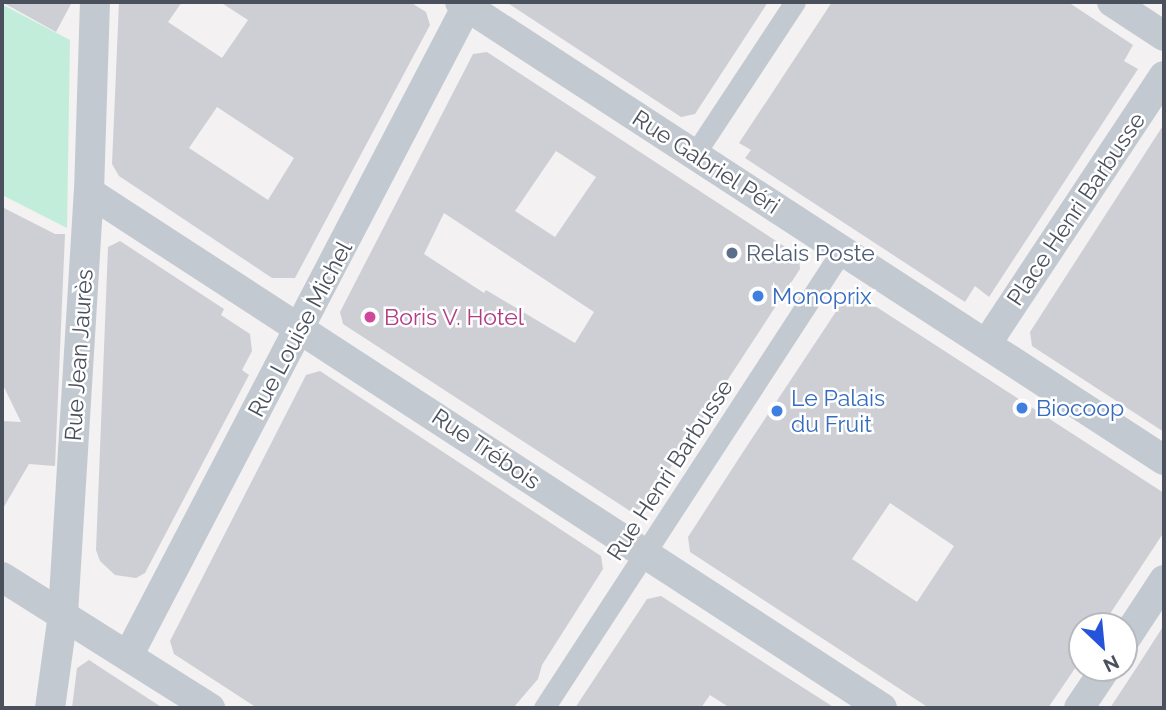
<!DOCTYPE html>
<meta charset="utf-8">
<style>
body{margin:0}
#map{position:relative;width:1166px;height:710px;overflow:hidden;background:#f3f1f1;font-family:Raleway,sans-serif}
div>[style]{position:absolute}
.green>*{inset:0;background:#c3eddb}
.building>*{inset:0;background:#cecfd5}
.pedestrian>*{height:21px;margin:-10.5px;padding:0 10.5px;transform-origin:10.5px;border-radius:10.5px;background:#c3c9d1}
.minor>*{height:30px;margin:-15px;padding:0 15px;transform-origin:15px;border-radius:15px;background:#c3c9d1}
.dots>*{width:19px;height:19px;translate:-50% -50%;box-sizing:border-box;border:4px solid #fff;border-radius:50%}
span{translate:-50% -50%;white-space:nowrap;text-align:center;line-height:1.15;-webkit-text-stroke:5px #fff;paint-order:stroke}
.street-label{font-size:23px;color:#4a515d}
.service-label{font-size:23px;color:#4e5e75}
.left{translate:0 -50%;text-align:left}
.shop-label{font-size:23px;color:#366cbe}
.hotel-label{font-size:23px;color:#b23c85}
.frame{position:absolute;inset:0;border:4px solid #4a515d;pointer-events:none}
.north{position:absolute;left:1068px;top:612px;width:70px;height:70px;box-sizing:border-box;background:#fff;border:2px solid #b7b9be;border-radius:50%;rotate:154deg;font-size:19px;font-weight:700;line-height:28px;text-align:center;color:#4a515d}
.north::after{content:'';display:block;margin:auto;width:24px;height:32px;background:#2553d9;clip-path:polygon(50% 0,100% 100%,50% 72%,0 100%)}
</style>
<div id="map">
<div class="green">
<div style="clip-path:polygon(3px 5px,70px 40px,67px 228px,2px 195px)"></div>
</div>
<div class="building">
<div style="clip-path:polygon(2px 2px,72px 2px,56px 32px)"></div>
<div style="clip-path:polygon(evenodd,119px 2px,182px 2px,168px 22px,222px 58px,248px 20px,220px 2px,410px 2px,426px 12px,430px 25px,295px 278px,272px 278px,119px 176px,112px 164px,119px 2px,217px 107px,294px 158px,268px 200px,189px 148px,217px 107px)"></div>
<div style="clip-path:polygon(506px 2px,768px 2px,695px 114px,681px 117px)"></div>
<div style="clip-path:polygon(832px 2px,1068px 2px,1133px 45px,1124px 61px,1138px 69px,989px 297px,975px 286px,965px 302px,745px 158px,751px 150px,739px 143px)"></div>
<div style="clip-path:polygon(evenodd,487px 52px,799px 256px,800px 269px,644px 508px,630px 511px,343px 324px,340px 312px,473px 54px,487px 52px,556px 151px,596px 177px,555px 237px,515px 211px,556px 151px,487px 52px,444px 213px,594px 312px,575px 343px,486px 290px,484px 293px,424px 254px,444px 213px)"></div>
<div style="clip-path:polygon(1164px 124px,1164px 432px,1032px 346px,1030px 332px)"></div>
<div style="clip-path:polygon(2px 207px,55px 234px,65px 234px,55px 466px,29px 464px,2px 510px,2px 421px,21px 422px,2px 383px)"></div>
<div style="clip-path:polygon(120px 241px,224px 309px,221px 315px,250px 334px,252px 351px,242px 370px,249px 375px,145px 573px,136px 578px,115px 575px,100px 561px,96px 550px,108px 247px)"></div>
<div style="clip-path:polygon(evenodd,858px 295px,1164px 493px,1164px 532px,1102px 626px,1082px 626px,1082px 658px,1048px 708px,929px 708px,690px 552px,688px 537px,743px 452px,845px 298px,858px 295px,890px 503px,954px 546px,917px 602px,852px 559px,890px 503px)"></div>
<div style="clip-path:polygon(320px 371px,601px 556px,603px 569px,542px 665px,538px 679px,513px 708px,257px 708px,174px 654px,170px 641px,306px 375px)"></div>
<div style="clip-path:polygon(661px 596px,777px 671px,835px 708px,730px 708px,710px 695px,701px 708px,575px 708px,647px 599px)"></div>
<div style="clip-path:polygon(1164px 625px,1164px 708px,1110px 708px,1137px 667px)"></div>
<div style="clip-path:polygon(89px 660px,118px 679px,163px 708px,72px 708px,77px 668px)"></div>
</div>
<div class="pedestrian">
<div style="left:694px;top:155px;width:183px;rotate:-56.6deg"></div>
<div style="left:544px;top:708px;width:537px;rotate:-56.93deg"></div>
</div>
<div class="minor">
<div style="left:460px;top:2px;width:840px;rotate:33.05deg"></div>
<div style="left:1112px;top:2px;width:62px;rotate:33.2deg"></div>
<div style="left:89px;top:192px;width:946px;rotate:33.05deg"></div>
<div style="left:987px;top:343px;width:320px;rotate:-56.5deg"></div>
<div style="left:2px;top:577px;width:246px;rotate:32.2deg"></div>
<div style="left:1124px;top:641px;width:73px;rotate:-56.7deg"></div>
<div style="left:128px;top:656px;width:738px;rotate:-62.46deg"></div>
<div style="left:50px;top:708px;width:95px;rotate:-82.1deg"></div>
<div style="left:63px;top:614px;width:423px;rotate:-86.5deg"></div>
<div style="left:89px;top:192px;width:190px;rotate:-88.2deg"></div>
<div style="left:1079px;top:708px;width:48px;rotate:-56deg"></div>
</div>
<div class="dots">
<div style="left:732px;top:253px;background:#5c6f8a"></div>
<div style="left:758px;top:296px;background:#3f7fe0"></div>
<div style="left:370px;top:317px;background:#d1479c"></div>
<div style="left:1022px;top:408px;background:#3f7fe0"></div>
<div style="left:777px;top:411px;background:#3f7fe0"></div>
</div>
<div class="street-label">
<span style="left:706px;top:162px;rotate:33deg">Rue Gabriel Péri</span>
<span style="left:1076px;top:209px;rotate:-56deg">Place Henri Barbusse</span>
<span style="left:300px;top:329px;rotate:-62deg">Rue Louise Michel</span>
<span style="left:79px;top:355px;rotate:-86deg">Rue Jean Jaurès</span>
<span style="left:486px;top:449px;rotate:34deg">Rue Trébois</span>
<span style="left:670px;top:470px;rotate:-57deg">Rue Henri Barbusse</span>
</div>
<div class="service-label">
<span class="left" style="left:746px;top:253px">Relais Poste</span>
</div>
<div class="shop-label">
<span class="left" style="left:772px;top:296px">Monoprix</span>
<span class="left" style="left:791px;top:411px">Le Palais<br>du Fruit</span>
<span class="left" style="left:1036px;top:408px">Biocoop</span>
</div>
<div class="hotel-label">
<span class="left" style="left:384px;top:317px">Boris V. Hotel</span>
</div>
<div class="frame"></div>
<div class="north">N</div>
</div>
